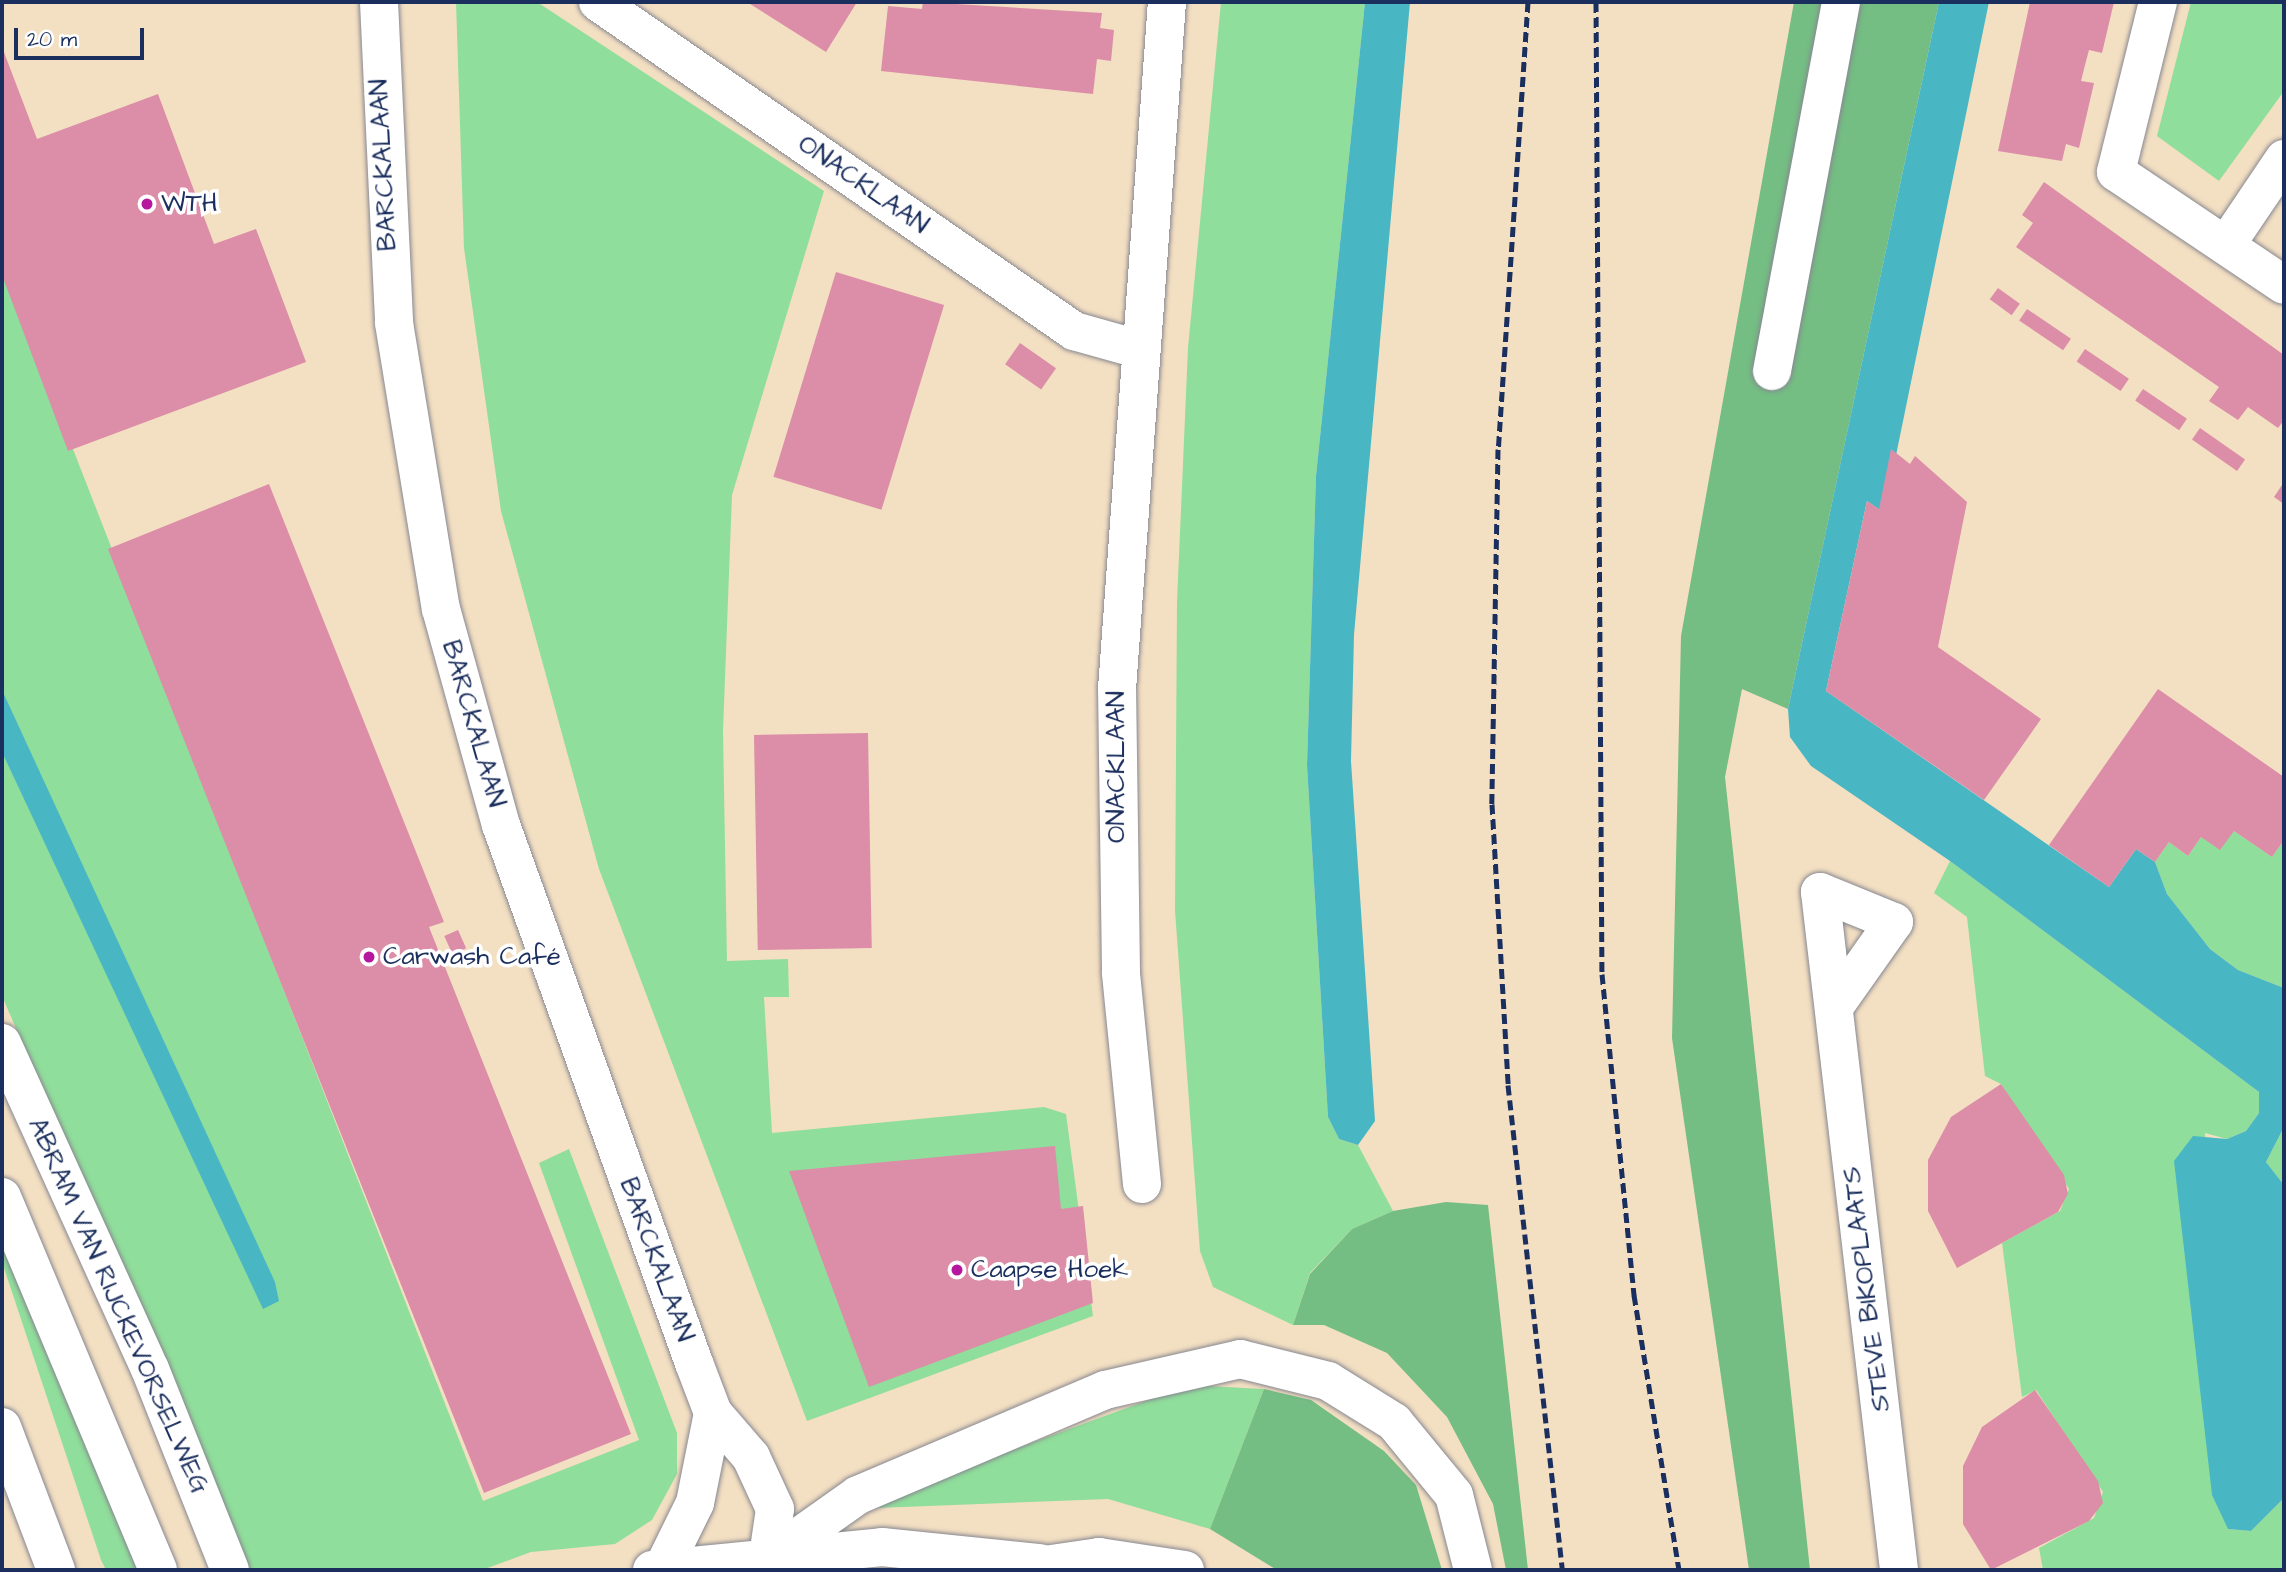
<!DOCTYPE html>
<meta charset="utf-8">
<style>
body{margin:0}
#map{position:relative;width:2286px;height:1572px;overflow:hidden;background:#f3dfc2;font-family:"Architects Daughter",sans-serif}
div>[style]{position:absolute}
.green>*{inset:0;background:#90de9b}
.forest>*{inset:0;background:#74bd83}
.water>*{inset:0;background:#49b7c3}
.building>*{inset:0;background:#dc8da8;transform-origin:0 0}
.roads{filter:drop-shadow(0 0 2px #878790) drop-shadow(0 0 2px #878790)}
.minor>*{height:38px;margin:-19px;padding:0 19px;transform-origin:19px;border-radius:19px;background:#fff}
.highway>*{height:38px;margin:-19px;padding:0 19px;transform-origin:19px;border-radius:19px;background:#fff}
.rail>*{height:5px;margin-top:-2.5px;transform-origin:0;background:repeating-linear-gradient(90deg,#1b2f5e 0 10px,transparent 0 15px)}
.dots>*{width:19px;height:19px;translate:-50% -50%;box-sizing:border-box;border:4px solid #fff;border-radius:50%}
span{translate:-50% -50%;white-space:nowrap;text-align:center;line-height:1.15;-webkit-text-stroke:7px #fff;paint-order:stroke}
.street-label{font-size:26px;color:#1b2f5e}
.poi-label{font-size:26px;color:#1b2f5e}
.left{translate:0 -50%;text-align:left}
.frame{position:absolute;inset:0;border:4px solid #1b2f5e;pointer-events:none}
.scale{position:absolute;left:14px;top:28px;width:130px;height:32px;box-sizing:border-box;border:4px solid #1b2f5e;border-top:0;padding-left:9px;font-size:21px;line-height:24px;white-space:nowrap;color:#1b2f5e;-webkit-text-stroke:5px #fff;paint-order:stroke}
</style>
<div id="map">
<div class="green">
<div style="clip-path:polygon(456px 2px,537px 2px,824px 191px,732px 495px,723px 731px,727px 961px,788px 959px,789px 997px,764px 997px,772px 1133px,1044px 1107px,1066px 1114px,1093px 1316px,807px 1421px,599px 869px,501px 511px,464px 248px)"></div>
<div style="clip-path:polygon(1221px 2px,1365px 2px,1316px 476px,1307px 765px,1328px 1117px,1339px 1139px,1358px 1145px,1393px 1211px,1352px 1229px,1310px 1273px,1293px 1325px,1213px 1287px,1200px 1251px,1175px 911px,1177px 602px,1188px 348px)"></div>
<div style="clip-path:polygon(2191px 2px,2284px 2px,2284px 91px,2219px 181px,2157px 136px)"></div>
<div style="clip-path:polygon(2px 267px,483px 1501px,639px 1440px,539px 1163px,569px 1149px,677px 1433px,677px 1474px,652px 1520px,615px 1544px,531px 1552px,482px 1570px,251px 1570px,2px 996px)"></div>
<div style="clip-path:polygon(2234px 831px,2272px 857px,2284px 840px,2284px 988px,2238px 970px,2210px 949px,2167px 894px,2155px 862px,2169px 842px,2188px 856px,2201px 837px)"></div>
<div style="clip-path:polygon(1950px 861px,2259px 1092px,2259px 1113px,2246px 1131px,2227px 1139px,2205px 1133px,2228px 1529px,2251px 1531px,2284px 1498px,2284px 1570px,2043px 1570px,2039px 1548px,2094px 1518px,2103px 1492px,2036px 1390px,2022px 1397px,2002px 1243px,2060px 1211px,2069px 1189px,2001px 1084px,1985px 1076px,1967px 917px,1934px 893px)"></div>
<div style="clip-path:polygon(2284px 1127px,2284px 1185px,2266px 1162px)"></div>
<div style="clip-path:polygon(2px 1227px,147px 1570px,106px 1570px,101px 1560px,2px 1262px)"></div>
<div style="clip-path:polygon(1208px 1386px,1264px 1389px,1210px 1529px,1108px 1499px,851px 1509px,1154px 1398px)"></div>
</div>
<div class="forest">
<div style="clip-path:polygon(1794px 2px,1939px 2px,1788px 709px,1742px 689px,1725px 777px,1810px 1570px,1749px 1570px,1672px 1038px,1681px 636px)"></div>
<div style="clip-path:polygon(1446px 1202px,1488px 1205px,1528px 1570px,1506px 1570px,1493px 1504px,1447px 1417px,1387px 1353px,1324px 1325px,1293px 1325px,1310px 1274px,1352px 1229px,1393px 1211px)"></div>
<div style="clip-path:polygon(1264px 1389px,1311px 1400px,1384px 1451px,1416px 1485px,1442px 1570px,1277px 1570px,1210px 1529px)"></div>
</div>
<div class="water">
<div style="clip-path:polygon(1365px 2px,1410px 2px,1354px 635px,1351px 761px,1375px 1121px,1358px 1145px,1339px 1139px,1328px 1117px,1307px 765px,1316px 476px)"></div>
<div style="clip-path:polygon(1939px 2px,1989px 2px,1893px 470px,1899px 523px,1867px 501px,1826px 691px,2109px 887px,2136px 849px,2155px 862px,2167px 894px,2210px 949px,2238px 970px,2284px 988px,2284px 1127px,2266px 1162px,2284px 1185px,2284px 1498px,2251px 1531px,2228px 1529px,2212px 1495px,2174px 1161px,2193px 1136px,2227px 1139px,2246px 1131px,2259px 1113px,2259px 1092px,1950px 861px,1811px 766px,1790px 737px,1788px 709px)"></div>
<div style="clip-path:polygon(2px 690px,275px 1282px,279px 1301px,263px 1309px,2px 752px)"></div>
</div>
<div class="building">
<div style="clip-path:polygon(747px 2px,857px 2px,826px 52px)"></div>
<div style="clip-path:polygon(923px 2px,1102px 13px,1100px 28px,1114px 30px,1111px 61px,1097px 59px,1093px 94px,881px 71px,888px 6px,922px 9px)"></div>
<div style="clip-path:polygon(2030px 2px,2114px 2px,2102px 53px,2089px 50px,2085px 65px,2081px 81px,2094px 83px,2079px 148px,2066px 144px,2062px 161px,1998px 151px)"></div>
<div style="clip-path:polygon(2px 47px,37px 139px,158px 94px,214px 244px,256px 229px,306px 362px,68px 451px,2px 275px)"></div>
<div style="clip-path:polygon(2044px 182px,2284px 355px,2284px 420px,2278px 428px,2248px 407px,2238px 420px,2209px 401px,2219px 387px,2016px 247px,2033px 223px,2022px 215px)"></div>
<div style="left:836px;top:272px;width:113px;height:214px;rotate:17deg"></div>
<div style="left:1998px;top:288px;width:27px;height:14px;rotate:36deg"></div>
<div style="left:2027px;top:309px;width:53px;height:14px;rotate:34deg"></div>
<div style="left:1020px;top:343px;width:44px;height:26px;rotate:35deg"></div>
<div style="left:2085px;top:349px;width:53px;height:15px;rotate:34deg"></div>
<div style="left:2143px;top:389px;width:53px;height:14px;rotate:34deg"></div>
<div style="left:2200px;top:428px;width:55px;height:14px;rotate:35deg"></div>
<div style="clip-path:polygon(1891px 449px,1910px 464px,1915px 456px,1967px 502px,1938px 647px,2041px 719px,1984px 800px,1826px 691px,1867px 501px,1879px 509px)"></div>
<div style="clip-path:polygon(269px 484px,444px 922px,429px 927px,631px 1434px,484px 1493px,108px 549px)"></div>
<div style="clip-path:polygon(2282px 485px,2284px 486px,2284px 504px,2274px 497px)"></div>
<div style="clip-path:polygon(2158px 689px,2284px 777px,2284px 840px,2272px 857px,2234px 831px,2220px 850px,2201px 837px,2188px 856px,2169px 842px,2155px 862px,2136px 849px,2109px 887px,2049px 845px)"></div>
<div style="left:868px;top:733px;width:215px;height:114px;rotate:89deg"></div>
<div style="left:458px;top:930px;width:20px;height:15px;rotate:66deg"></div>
<div style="clip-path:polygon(2001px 1084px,2064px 1175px,2068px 1194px,2058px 1212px,1957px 1268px,1928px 1211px,1928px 1160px,1951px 1117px)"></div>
<div style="clip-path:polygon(1055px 1146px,1061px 1209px,1083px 1206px,1093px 1303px,869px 1387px,789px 1171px)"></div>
<div style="clip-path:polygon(2035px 1390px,2098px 1481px,2103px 1503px,2089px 1521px,1991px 1570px,1963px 1524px,1963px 1466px,1982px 1427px)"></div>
</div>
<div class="roads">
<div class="minor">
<div style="left:379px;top:2px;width:321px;rotate:87.3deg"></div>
<div style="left:394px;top:323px;width:290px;rotate:80.7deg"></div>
<div style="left:441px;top:609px;width:224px;rotate:74.5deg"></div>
<div style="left:501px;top:825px;width:572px;rotate:70.27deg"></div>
<div style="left:694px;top:1363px;width:53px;rotate:69.2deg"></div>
<div style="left:713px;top:1413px;width:58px;rotate:49.2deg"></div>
<div style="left:751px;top:1457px;width:57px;rotate:65.2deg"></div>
<div style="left:775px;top:1509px;width:62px;rotate:98.4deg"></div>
<div style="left:598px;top:2px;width:579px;rotate:34.65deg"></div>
<div style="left:1074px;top:331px;width:66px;rotate:15.7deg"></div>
<div style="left:2158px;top:2px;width:175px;rotate:103.9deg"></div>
<div style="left:2116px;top:172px;width:202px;rotate:33.9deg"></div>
<div style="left:2226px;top:245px;width:104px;rotate:-56deg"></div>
<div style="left:1772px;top:371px;width:375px;rotate:-79.4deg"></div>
<div style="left:1834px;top:1007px;width:104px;rotate:-54.8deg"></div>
<div style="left:1894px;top:922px;width:80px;rotate:-157.9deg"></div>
<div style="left:1820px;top:892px;width:683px;rotate:83.35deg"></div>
<div style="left:1142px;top:1184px;width:213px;rotate:-95.7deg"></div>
<div style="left:1121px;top:972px;width:283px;rotate:-90.8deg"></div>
<div style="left:1117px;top:689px;width:689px;rotate:-85.84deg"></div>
<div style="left:2px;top:1197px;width:404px;rotate:67.3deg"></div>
<div style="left:769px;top:1558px;width:109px;rotate:-35.3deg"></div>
<div style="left:858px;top:1495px;width:268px;rotate:-23deg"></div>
<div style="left:1105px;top:1390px;width:139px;rotate:-12.9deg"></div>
<div style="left:1240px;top:1359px;width:91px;rotate:14deg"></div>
<div style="left:1328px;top:1381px;width:78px;rotate:31.8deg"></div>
<div style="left:1394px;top:1422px;width:94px;rotate:50.6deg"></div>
<div style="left:1454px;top:1495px;width:77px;rotate:75.8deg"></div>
<div style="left:663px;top:1568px;width:72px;rotate:-63.8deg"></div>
<div style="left:695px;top:1503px;width:92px;rotate:-78.7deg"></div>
<div style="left:1017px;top:1569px;width:83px;rotate:-8.3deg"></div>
<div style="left:1099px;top:1557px;width:87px;rotate:8.6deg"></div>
<div style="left:652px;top:1570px;width:231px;rotate:-5.7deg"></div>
<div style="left:882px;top:1547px;width:159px;rotate:5.8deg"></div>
</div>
<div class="highway">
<div style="left:2px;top:1043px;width:358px;rotate:65.6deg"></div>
<div style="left:150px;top:1369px;width:216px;rotate:68.3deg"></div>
<div style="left:2px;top:1427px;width:153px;rotate:69.3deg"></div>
</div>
</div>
<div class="rail">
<div style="left:1528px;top:2px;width:448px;rotate:93.8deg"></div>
<div style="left:1498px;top:449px;width:355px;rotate:91deg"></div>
<div style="left:1492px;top:804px;width:281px;rotate:86.7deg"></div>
<div style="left:1508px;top:1085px;width:488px;rotate:83.6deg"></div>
<div style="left:1596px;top:2px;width:972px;rotate:89.65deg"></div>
<div style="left:1602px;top:974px;width:323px;rotate:84.3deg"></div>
<div style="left:1634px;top:1295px;width:279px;rotate:80.7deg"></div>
</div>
<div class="dots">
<div style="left:147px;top:204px;background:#b5179e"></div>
<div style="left:369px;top:957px;background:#b5179e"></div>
<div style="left:957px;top:1270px;background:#b5179e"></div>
</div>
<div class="street-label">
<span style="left:384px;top:165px;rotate:-93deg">BARCKALAAN</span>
<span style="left:863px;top:185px;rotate:35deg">ONACKLAAN</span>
<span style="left:473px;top:724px;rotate:74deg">BARCKALAAN</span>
<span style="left:1117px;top:767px;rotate:-90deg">ONACKLAAN</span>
<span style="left:656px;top:1260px;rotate:70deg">BARCKALAAN</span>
<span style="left:1867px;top:1289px;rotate:-97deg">STEVE BIKOPLAATS</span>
<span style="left:118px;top:1306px;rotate:66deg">ABRAM VAN RIJCKEVORSELWEG</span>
</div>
<div class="poi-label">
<span class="left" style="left:161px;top:204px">WTH</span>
<span class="left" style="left:383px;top:957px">Carwash Café</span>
<span class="left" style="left:971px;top:1270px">Caapse Hoek</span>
</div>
<div class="frame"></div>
<div class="scale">20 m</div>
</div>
